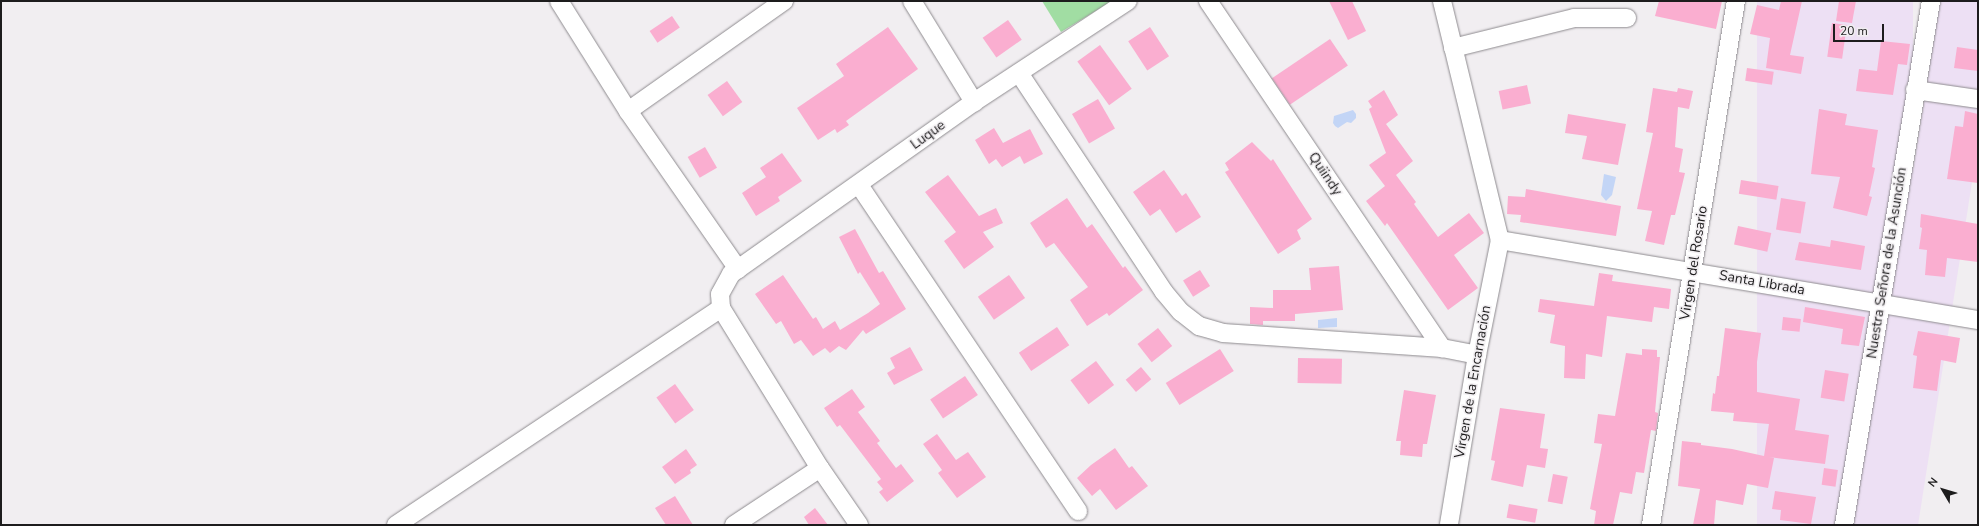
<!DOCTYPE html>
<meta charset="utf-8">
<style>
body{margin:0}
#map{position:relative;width:1979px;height:526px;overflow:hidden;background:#f1eef1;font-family:"Nunito Sans",sans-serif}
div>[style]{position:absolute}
.commercial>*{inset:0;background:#ede0f4;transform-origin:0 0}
.green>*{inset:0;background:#a1dda3}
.water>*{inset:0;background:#c3d5f6}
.building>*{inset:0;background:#faaed0;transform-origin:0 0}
.roads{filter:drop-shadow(0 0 1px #8e8b8f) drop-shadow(0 0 1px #8e8b8f)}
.minor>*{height:18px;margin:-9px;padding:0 9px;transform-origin:9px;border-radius:9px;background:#fff}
span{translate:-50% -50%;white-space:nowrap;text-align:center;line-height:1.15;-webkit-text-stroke:3px #f1eef1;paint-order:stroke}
.street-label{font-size:14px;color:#1d1c1d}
.frame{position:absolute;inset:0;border:2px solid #1d1c1d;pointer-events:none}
.north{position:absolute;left:1923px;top:470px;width:40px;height:40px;-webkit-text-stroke:3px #f1eef1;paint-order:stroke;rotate:308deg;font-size:11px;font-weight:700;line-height:16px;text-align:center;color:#1d1c1d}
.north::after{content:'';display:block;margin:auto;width:14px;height:18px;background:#1d1c1d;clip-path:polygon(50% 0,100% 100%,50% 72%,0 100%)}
.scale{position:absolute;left:1833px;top:24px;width:51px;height:18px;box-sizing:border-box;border:2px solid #1d1c1d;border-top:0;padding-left:5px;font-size:12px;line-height:14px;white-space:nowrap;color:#1d1c1d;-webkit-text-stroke:3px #f1eef1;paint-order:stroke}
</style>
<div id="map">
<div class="commercial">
<div style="left:1757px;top:1px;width:156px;height:531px"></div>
<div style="clip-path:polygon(1940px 1px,1978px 1px,1978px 144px,1918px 525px,1857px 525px)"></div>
</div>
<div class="green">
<div style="clip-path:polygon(1042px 1px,1112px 1px,1061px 32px)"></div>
</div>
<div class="water">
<div style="clip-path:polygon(1353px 110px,1356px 114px,1356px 118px,1351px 123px,1347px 122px,1338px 128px,1335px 126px,1333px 123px,1334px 116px)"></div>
<div style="clip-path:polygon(1604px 174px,1616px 177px,1612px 195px,1606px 201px,1601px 195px)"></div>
<div style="clip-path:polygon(1337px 318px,1337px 327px,1318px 328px,1318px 320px)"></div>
</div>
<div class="building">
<div style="clip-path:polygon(1329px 1px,1352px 1px,1366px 31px,1348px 40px)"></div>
<div style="clip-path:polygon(1659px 1px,1722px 1px,1716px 29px,1655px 16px)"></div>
<div style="clip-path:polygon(1781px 1px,1802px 1px,1790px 55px,1804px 57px,1801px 74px,1766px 68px,1770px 38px,1750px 34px,1757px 5px,1779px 10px)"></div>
<div style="clip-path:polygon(1839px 1px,1856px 1px,1852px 23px,1836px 21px)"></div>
<div style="left:672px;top:16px;width:14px;height:27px;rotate:56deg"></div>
<div style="left:1008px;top:20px;width:24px;height:31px;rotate:55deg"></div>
<div style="left:1832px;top:23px;width:15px;height:34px;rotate:8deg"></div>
<div style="clip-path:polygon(888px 27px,918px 69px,846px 121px,849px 125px,837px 133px,835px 129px,818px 140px,797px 108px,844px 76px,836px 64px)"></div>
<div style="left:1150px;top:27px;width:35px;height:26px;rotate:57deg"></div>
<div style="left:1330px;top:39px;width:32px;height:70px;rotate:56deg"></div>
<div style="clip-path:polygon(1881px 41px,1910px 44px,1907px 65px,1898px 64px,1893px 95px,1856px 91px,1859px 69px,1877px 71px)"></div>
<div style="left:1100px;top:45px;width:54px;height:28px;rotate:54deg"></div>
<div style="clip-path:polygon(1957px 47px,1978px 50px,1978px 71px,1954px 68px)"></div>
<div style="left:1747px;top:68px;width:27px;height:13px;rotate:8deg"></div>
<div style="left:727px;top:81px;width:26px;height:24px;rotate:54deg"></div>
<div style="left:1527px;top:85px;width:19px;height:29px;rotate:78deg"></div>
<div style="clip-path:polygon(1653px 88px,1677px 92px,1678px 88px,1693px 91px,1689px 109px,1678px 107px,1675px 147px,1683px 149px,1679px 172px,1685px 173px,1675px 215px,1671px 215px,1664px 245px,1645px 241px,1652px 211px,1637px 209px,1653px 133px,1646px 132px)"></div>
<div style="clip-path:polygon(1384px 90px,1398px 115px,1386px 124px,1413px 161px,1396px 175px,1416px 202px,1414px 204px,1438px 237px,1469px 213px,1484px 233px,1454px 255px,1478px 288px,1448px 310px,1387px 223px,1385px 226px,1366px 201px,1385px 186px,1369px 165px,1386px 153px,1369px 109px,1372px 107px,1368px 101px)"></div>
<div style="left:1098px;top:99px;width:34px;height:30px;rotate:60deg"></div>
<div style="clip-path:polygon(1819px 109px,1847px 114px,1845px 125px,1878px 130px,1872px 167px,1875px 168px,1869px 196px,1872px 197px,1867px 216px,1833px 208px,1840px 177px,1811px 174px)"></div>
<div style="clip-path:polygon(1965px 111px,1978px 114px,1978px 183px,1947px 179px,1955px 126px,1963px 127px)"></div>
<div style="clip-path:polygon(1568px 114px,1626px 124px,1618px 165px,1582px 159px,1587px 136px,1565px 133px)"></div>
<div style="clip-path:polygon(994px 128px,1003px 143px,1030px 129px,1043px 154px,1024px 164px,1020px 156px,1002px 167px,996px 159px,989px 164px,975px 140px)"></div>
<div style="clip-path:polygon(1252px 142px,1271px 161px,1273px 159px,1312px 219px,1297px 230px,1301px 239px,1278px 254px,1225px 172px,1229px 170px,1225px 163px)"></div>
<div style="left:705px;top:147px;width:24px;height:20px;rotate:60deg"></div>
<div style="clip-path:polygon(782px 153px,802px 181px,778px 197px,780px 201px,756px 216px,742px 193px,766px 177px,760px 168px)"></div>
<div style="clip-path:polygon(1164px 170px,1182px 196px,1186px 193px,1201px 217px,1176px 233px,1160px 209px,1150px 216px,1133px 192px)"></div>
<div style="clip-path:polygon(948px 175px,979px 216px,996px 208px,1003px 223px,983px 232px,994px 247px,964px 269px,944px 241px,956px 232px,925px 192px)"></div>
<div style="left:1741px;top:180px;width:38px;height:14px;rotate:9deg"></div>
<div style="clip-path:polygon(1526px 189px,1621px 206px,1616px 236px,1520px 222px,1521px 215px,1507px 214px,1508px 196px,1525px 197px)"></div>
<div style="clip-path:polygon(1067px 198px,1087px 228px,1092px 224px,1123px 268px,1125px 266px,1143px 290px,1109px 316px,1107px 313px,1087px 326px,1070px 300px,1088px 287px,1054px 243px,1046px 248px,1030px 223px)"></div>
<div style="left:1781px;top:198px;width:25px;height:32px;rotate:9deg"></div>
<div style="clip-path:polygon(1921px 214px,1978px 224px,1978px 262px,1947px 258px,1945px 277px,1925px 275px,1927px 250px,1919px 249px,1922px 228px,1920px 227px)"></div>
<div style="left:1738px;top:226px;width:34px;height:19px;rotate:12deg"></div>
<div style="clip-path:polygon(855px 229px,879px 273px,883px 271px,906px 309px,866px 334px,863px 330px,846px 350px,839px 346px,830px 353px,825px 348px,813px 356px,801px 340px,794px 344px,781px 321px,776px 324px,755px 294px,783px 275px,813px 319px,816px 317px,823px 329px,835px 321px,840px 330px,868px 313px,880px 304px,860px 272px,858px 274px,839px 237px)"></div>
<div style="clip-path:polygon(1831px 240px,1865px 246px,1861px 270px,1795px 260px,1799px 242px,1830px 247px)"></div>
<div style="clip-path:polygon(1339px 266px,1343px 310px,1295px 314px,1295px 321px,1263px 321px,1263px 325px,1250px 324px,1250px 307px,1273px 308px,1273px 290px,1311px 290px,1309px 268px)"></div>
<div style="left:1200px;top:270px;width:19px;height:20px;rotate:58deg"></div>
<div style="clip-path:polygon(1599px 273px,1613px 275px,1612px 281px,1671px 289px,1669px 309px,1654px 307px,1652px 322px,1607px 316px,1602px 357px,1586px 354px,1585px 379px,1564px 378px,1565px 346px,1550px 343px,1555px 315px,1538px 312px,1540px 299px,1594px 306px)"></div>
<div style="left:1009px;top:275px;width:28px;height:38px;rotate:55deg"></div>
<div style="clip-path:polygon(1805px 307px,1865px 317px,1859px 346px,1841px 344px,1843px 329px,1803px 322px)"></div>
<div style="left:1783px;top:317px;width:18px;height:13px;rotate:6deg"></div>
<div style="left:1057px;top:327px;width:22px;height:46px;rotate:56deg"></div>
<div style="left:1158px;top:328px;width:23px;height:26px;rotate:52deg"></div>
<div style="clip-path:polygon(1725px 328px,1761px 333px,1757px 362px,1757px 392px,1800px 399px,1795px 430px,1829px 435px,1825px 464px,1769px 457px,1774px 458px,1768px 488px,1747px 484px,1743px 505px,1716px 500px,1714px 525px,1693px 525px,1700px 489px,1678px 486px,1682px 441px,1701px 443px,1701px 445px,1732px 449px,1764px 456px,1769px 424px,1733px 421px,1734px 413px,1711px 411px,1713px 393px,1715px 394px,1717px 376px,1719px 376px)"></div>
<div style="clip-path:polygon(1918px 331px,1960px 338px,1956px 363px,1941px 360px,1937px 391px,1913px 388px,1917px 356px,1913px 355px)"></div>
<div style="clip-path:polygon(910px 347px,923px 370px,894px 385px,887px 373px,895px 368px,890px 358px)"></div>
<div style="left:1220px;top:349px;width:26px;height:64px;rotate:58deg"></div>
<div style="clip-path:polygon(1642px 349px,1657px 350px,1657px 357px,1660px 357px,1655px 412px,1658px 413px,1656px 431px,1651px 430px,1644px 473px,1636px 472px,1632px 494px,1620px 492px,1613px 525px,1594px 525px,1596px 511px,1590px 509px,1602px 444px,1594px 443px,1598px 414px,1615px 416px,1626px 353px,1642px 355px)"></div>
<div style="left:1298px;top:358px;width:44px;height:25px;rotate:1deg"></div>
<div style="left:1096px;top:361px;width:30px;height:32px;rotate:53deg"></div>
<div style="left:1141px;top:367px;width:16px;height:20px;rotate:50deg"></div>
<div style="left:1825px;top:370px;width:24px;height:28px;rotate:9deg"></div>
<div style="left:965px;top:376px;width:23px;height:42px;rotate:56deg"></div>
<div style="left:675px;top:384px;width:32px;height:23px;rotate:54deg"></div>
<div style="clip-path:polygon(852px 389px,865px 407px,858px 412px,880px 441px,877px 443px,896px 468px,901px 464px,914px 481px,887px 502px,879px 492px,883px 489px,877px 482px,881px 479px,840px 425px,837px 427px,824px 408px)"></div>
<div style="clip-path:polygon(1404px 390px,1436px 395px,1427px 444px,1423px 444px,1422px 457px,1400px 455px,1401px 441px,1396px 441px)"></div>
<div style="clip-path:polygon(1500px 408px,1545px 414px,1540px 448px,1548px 449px,1545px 468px,1527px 465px,1523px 487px,1491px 480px,1495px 461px,1491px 460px)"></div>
<div style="clip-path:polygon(937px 434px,956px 460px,968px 452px,986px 477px,957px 498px,938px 473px,942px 470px,923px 444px)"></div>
<div style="clip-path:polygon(1115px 448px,1129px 468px,1132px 466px,1148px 486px,1116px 510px,1100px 489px,1092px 496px,1077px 478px,1091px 465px)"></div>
<div style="clip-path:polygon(686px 449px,697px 465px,690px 470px,691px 473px,675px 484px,662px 467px)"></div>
<div style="left:1824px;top:468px;width:14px;height:17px;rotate:8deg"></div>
<div style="left:1553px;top:474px;width:15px;height:28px;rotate:11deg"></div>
<div style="clip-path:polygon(1775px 491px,1816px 497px,1811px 524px,1780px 520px,1781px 510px,1772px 509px)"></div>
<div style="clip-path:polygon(675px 496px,693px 525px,666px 525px,655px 508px)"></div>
<div style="left:1509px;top:504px;width:29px;height:14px;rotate:10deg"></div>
<div style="clip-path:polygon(815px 508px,828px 525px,809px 525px,804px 517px)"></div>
</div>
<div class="roads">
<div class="minor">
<div style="left:559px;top:1px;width:130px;rotate:57.9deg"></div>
<div style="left:628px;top:111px;width:193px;rotate:55.2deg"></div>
<div style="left:912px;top:1px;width:119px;rotate:58.5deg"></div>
<div style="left:1208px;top:1px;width:419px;rotate:56deg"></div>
<div style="left:1442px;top:1px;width:246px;rotate:76.4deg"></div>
<div style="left:1500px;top:240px;width:117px;rotate:101.3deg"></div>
<div style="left:1477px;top:355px;width:172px;rotate:99.4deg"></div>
<div style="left:1453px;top:48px;width:125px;rotate:-13.9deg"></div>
<div style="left:1574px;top:18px;width:53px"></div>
<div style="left:1019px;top:73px;width:263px;rotate:56.5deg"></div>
<div style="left:1164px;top:292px;width:26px;rotate:50deg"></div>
<div style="left:1181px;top:312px;width:23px;rotate:38deg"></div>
<div style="left:1199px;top:326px;width:25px;rotate:16deg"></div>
<div style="left:1223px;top:333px;width:220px;rotate:3.9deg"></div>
<div style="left:1442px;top:348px;width:36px;rotate:11deg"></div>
<div style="left:1915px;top:90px;width:64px;rotate:8.1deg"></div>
<div style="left:628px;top:111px;width:191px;rotate:-35.2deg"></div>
<div style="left:859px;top:185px;width:393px;rotate:56.1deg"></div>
<div style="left:1500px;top:240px;width:485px;rotate:9.5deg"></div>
<div style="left:721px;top:308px;width:188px;rotate:58.3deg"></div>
<div style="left:820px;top:468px;width:69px;rotate:55.6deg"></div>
<div style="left:396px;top:525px;width:391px;rotate:-33.7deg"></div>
<div style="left:721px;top:308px;width:14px;rotate:-94deg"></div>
<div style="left:720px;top:294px;width:23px;rotate:-61deg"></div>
<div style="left:731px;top:274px;width:298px;rotate:-35.3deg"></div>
<div style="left:974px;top:102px;width:184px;rotate:-33.3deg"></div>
<div style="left:734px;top:525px;width:103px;rotate:-33.5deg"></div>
<div style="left:1651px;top:525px;width:531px;rotate:-80.79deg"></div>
<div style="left:1844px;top:525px;width:531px;rotate:-80.57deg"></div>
</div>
</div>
<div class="street-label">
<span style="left:928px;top:135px;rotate:-36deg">Luque</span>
<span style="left:1325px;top:174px;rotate:56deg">Quiindy</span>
<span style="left:1694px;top:263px;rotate:-81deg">Virgen del Rosario</span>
<span style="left:1887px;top:263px;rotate:-81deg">Nuestra Señora de la Asunción</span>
<span style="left:1762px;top:283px;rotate:10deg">Santa Librada</span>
<span style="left:1473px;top:382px;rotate:-80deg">Virgen de la Encarnación</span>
</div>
<div class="frame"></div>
<div class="north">N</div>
<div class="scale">20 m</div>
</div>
